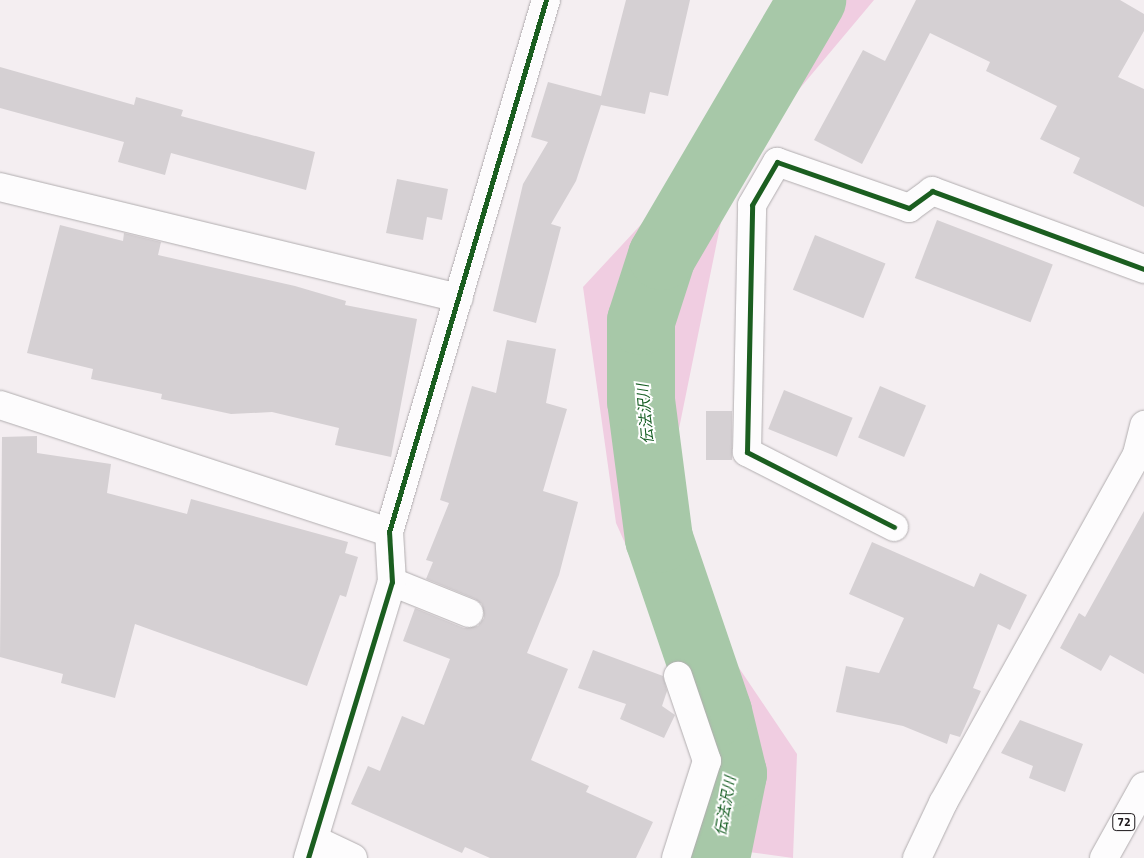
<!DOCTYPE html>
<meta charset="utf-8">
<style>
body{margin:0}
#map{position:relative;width:1144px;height:858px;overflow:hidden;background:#f4eef1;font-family:"Titillium Web","Noto Sans JP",sans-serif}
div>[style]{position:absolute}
.green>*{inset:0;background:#f0cde1}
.river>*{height:68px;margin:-34px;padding:0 34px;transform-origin:34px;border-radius:34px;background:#a7c8a8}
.building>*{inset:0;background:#d5d0d3;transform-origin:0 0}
.roads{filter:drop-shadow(0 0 1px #b1adaf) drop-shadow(0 0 1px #b1adaf)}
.street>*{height:28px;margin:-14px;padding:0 14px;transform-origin:14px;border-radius:14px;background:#fdfcfd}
.primary>*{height:28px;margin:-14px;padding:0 14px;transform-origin:14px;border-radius:14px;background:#fdfcfd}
.cycleway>*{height:5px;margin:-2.5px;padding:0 2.5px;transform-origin:2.5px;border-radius:2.5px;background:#1b5e20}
span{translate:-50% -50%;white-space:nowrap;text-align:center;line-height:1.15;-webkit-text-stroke:4px #fff;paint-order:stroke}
.shield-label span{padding:1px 4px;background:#fff;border:1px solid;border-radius:4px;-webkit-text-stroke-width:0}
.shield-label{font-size:12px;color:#1b1619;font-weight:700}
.water-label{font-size:15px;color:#155d22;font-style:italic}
</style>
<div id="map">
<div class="green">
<div style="clip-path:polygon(783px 0,874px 0,796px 93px,726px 197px,670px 473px,735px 662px,797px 754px,793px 858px,711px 847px,708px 729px,616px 523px,583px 287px,660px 204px,742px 87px)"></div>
</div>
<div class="river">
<div style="left:716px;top:858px;width:86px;rotate:-78.6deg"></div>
<div style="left:733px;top:774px;width:64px;rotate:-103.6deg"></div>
<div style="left:718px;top:712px;width:183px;rotate:-108.8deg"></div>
<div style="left:659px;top:539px;width:139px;rotate:-97.4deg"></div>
<div style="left:641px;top:401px;width:80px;rotate:-90deg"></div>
<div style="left:641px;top:321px;width:68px;rotate:-72.1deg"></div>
<div style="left:662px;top:256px;width:297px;rotate:-59.6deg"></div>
</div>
<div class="building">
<div style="clip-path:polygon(626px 0,690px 0,668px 96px,650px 92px,645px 114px,601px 105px,576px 181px,551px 224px,561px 227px,536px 323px,493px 311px,523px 184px,548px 142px,531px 137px,548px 82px,601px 96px)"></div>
<div style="clip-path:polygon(916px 0,1120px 0,1144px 14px,1144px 31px,1118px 77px,1144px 89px,1144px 207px,1073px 173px,1080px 158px,1040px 139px,1057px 106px,986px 71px,990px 62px,930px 33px,862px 164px,814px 140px,863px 50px,885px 61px)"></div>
<div style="clip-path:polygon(0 67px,134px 105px,136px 97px,183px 110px,181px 116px,315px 152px,306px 190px,171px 153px,165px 175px,118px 162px,124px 142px,0 108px)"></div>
<div style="clip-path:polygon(397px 179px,448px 189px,442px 220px,427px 217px,423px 240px,386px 233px)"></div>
<div style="left:937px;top:220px;width:124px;height:62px;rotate:21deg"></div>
<div style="clip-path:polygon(60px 225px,123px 241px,124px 233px,161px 242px,158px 255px,295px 286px,346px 301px,345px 305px,417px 319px,391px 457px,335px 445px,339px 428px,272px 412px,231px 414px,161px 399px,162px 394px,91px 379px,93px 369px,27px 353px)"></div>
<div style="left:815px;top:235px;width:76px;height:59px;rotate:22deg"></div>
<div style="clip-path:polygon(507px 340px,556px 349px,546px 403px,567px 409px,543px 491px,578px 502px,559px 575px,527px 653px,568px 669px,531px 760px,589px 786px,586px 792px,653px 822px,636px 858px,490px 858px,465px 847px,462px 853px,351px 804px,368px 766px,380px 771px,402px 716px,424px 725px,450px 659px,403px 641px,415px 608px,464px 628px,478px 626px,484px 618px,482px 604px,475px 599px,426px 579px,433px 562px,426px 560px,449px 503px,440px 500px,472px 386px,496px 393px)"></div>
<div style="left:880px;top:386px;width:50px;height:56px;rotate:23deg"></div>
<div style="left:784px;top:390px;width:74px;height:42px;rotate:22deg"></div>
<div style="left:706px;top:411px;width:26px;height:49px"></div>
<div style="clip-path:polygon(37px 436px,37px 453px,111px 464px,107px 493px,187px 514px,191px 499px,348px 542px,345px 553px,358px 557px,346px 597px,340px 595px,307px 686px,135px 624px,115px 698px,61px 683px,63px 674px,0 657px,2px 437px)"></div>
<div style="clip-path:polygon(1144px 511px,1144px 674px,1110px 655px,1101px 671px,1060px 648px,1079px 613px,1085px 617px)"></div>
<div style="clip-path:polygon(872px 542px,974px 587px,980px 573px,1027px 595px,1010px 630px,998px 624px,973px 688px,981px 691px,960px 737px,950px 734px,947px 744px,903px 726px,836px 712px,846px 666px,879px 673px,904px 618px,849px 594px)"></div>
<div style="clip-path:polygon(593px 650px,663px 676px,667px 691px,662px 706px,675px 715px,664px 738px,620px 719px,626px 704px,578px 688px)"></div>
<div style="clip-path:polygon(1020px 720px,1083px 744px,1065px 792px,1029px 778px,1033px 766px,1001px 753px)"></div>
</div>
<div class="roads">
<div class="street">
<div style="left:0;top:187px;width:472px;rotate:13.6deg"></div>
<div style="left:0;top:405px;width:409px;rotate:18.1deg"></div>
<div style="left:894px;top:527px;width:165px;rotate:-153deg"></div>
<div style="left:747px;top:452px;width:247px;rotate:-88.8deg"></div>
<div style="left:752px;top:205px;width:50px;rotate:-59.8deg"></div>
<div style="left:777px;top:162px;width:140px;rotate:19.2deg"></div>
<div style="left:909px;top:208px;width:29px;rotate:-36deg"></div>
<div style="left:932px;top:191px;width:226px;rotate:20.2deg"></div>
<div style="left:392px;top:582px;width:83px;rotate:21.9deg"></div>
<div style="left:315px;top:840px;width:42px;rotate:25.3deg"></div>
<div style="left:308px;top:858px;width:288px;rotate:-73.1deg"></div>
<div style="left:392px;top:582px;width:50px;rotate:-93.4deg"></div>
<div style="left:389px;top:532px;width:555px;rotate:-73.56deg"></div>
<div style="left:676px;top:858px;width:102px;rotate:-72.3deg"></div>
<div style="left:707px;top:761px;width:90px;rotate:-108.8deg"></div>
<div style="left:917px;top:858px;width:61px;rotate:-64.7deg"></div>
<div style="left:943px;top:803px;width:399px;rotate:-60.9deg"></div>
<div style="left:1137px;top:454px;width:30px;rotate:-76deg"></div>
</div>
<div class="primary">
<div style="left:1104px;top:858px;width:82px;rotate:-60.9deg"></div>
</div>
</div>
<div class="cycleway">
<div style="left:894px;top:527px;width:165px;rotate:-153deg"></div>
<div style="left:747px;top:452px;width:247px;rotate:-88.8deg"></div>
<div style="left:752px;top:205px;width:50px;rotate:-59.8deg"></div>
<div style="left:777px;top:162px;width:140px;rotate:19.2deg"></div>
<div style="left:909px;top:208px;width:29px;rotate:-36deg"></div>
<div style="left:932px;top:191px;width:226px;rotate:20.2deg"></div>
<div style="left:308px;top:858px;width:288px;rotate:-73.1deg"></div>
<div style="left:392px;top:582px;width:50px;rotate:-93.4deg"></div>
<div style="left:389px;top:532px;width:555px;rotate:-73.56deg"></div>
</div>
<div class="shield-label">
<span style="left:1124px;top:822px">72</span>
</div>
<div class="water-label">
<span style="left:645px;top:414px;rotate:-95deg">伝法沢川</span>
<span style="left:725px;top:806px;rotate:-80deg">伝法沢川</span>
</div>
</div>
